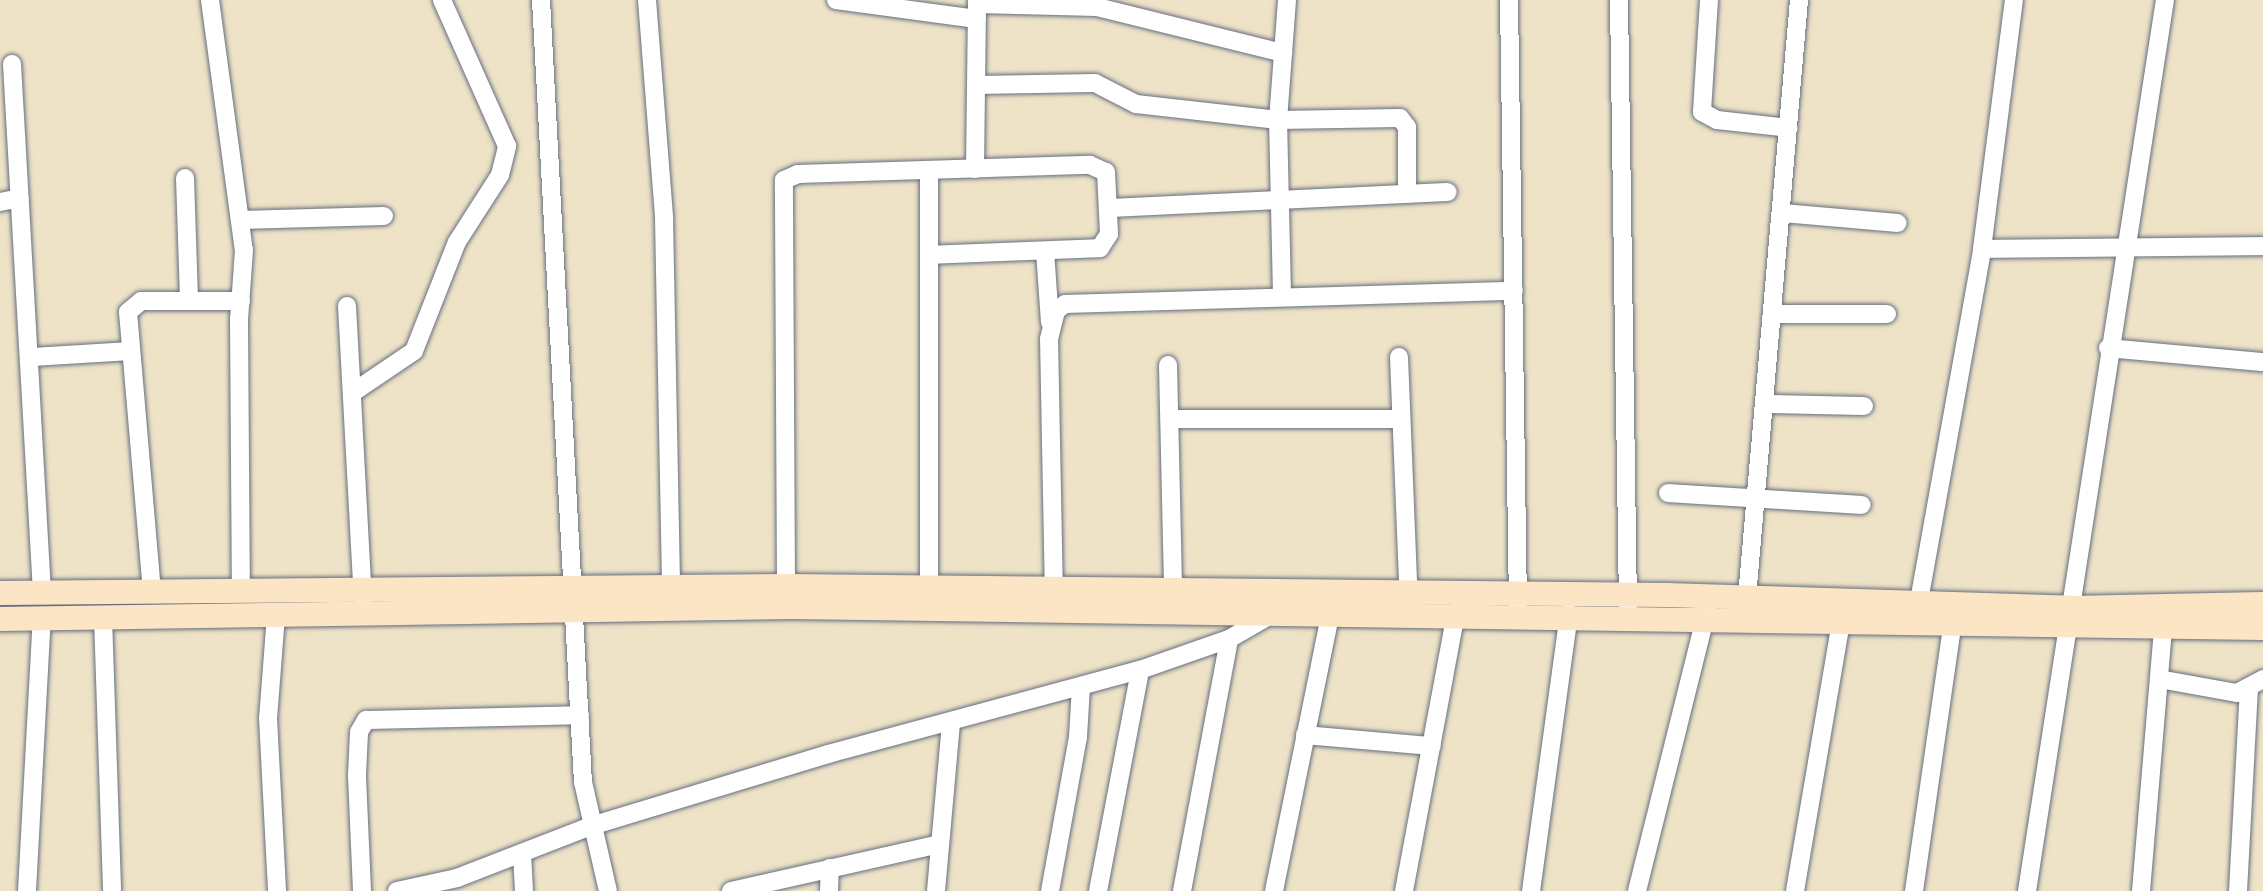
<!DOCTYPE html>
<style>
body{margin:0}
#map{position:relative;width:2263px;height:891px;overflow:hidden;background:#eee3c6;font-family:"Libre Caslon Text",serif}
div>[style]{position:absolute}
.roads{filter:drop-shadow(0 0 2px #656e82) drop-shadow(0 0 2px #656e82)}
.street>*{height:18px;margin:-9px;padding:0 9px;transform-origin:9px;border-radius:9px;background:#fff}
.secondary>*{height:24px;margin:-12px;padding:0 12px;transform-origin:12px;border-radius:12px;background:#fce5c4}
span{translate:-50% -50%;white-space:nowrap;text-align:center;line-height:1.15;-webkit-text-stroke:7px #f7f3e8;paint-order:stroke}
</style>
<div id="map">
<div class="roads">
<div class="street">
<div style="left:210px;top:0;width:252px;rotate:82.3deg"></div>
<div style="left:244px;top:250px;width:69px;rotate:94.1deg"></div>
<div style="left:239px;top:319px;width:271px;rotate:89.6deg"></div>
<div style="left:541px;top:0;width:783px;rotate:86.93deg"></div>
<div style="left:583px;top:782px;width:112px;rotate:77.1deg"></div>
<div style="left:647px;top:0;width:219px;rotate:85.5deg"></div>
<div style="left:664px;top:218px;width:380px;rotate:88.9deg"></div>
<div style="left:836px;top:0;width:142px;rotate:7.7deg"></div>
<div style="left:1509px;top:0;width:605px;rotate:89.15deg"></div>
<div style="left:1619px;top:0;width:605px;rotate:89.15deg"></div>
<div style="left:1709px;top:0;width:112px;rotate:93.6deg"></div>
<div style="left:1702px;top:112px;width:17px;rotate:28deg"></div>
<div style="left:1717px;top:120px;width:72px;rotate:6.3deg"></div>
<div style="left:977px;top:4px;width:120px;rotate:1.4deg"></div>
<div style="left:1097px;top:7px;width:192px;rotate:13.9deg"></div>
<div style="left:12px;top:64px;width:530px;rotate:86.75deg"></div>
<div style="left:976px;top:85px;width:119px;rotate:-1deg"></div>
<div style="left:1095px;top:83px;width:46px;rotate:27.1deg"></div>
<div style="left:1136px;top:104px;width:143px;rotate:6.4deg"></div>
<div style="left:1278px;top:120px;width:122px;rotate:-0.9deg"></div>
<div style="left:1400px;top:118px;width:11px;rotate:52deg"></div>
<div style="left:1407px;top:127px;width:67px;rotate:90deg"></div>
<div style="left:975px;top:169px;width:169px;rotate:-89.3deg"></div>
<div style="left:929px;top:171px;width:427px;rotate:90deg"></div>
<div style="left:185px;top:178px;width:123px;rotate:88.1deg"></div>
<div style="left:0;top:202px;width:20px;rotate:-11deg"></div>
<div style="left:1109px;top:208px;width:339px;rotate:-2.7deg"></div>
<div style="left:1783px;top:213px;width:115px;rotate:5deg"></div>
<div style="left:240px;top:220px;width:144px;rotate:-1.6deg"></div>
<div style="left:1982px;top:249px;width:281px;rotate:-0.6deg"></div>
<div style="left:1045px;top:251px;width:71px;rotate:86deg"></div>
<div style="left:1282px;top:295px;width:175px;rotate:-91.3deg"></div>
<div style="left:1278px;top:120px;width:120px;rotate:-85.7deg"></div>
<div style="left:347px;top:306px;width:294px;rotate:86.9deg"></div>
<div style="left:1776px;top:314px;width:111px"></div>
<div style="left:2108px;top:348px;width:156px;rotate:5.2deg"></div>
<div style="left:33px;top:357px;width:97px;rotate:-3.5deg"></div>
<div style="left:1399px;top:357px;width:245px;rotate:87.7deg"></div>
<div style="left:1168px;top:365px;width:227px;rotate:88.7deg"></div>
<div style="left:352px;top:393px;width:75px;rotate:-34.1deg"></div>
<div style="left:414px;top:351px;width:117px;rotate:-68.5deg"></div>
<div style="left:457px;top:242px;width:80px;rotate:-57.3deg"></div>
<div style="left:500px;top:175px;width:30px;rotate:-76deg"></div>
<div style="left:507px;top:146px;width:160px;rotate:-114deg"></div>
<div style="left:1768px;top:404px;width:96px;rotate:1.2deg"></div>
<div style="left:1170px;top:419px;width:230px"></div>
<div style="left:1668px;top:493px;width:194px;rotate:3.5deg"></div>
<div style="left:786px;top:586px;width:406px;rotate:-90.3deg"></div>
<div style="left:784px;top:180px;width:15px;rotate:-23deg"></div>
<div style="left:798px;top:174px;width:292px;rotate:-1.8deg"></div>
<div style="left:1090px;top:165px;width:17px;rotate:24deg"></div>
<div style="left:1106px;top:172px;width:62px;rotate:87.2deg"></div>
<div style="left:1109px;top:234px;width:17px;rotate:123deg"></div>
<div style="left:1100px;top:248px;width:171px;rotate:177.7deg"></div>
<div style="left:152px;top:592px;width:281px;rotate:-94.9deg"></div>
<div style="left:128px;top:312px;width:17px;rotate:-40deg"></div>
<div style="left:141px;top:301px;width:100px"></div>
<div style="left:1747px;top:597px;width:599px;rotate:-85.02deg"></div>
<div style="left:1054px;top:598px;width:259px;rotate:-91.1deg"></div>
<div style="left:1049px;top:339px;width:29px;rotate:-76deg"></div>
<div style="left:1056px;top:311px;width:11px;rotate:-38deg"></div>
<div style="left:1065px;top:304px;width:449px;rotate:-1.7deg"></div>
<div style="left:1917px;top:612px;width:369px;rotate:-79.8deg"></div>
<div style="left:1982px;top:249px;width:251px;rotate:-82.7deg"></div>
<div style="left:276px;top:615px;width:103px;rotate:94.4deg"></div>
<div style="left:268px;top:718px;width:173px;rotate:87deg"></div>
<div style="left:103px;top:617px;width:274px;rotate:88.1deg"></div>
<div style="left:2159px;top:679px;width:79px;rotate:10.2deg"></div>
<div style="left:2237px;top:693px;width:30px;rotate:-28deg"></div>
<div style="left:1305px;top:735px;width:127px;rotate:5deg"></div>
<div style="left:522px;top:853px;width:38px;rotate:87deg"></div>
<div style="left:27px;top:891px;width:273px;rotate:-86.9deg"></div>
<div style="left:362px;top:891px;width:116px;rotate:-92.5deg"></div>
<div style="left:357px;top:775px;width:43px;rotate:-87.3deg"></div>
<div style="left:359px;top:732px;width:14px;rotate:-60deg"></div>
<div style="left:366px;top:720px;width:214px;rotate:-1.3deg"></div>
<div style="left:397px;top:891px;width:61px;rotate:-12.2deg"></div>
<div style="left:457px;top:878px;width:144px;rotate:-21.2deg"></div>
<div style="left:591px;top:826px;width:248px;rotate:-16.9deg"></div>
<div style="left:828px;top:754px;width:323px;rotate:-15.1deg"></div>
<div style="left:1140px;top:670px;width:94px;rotate:-19.2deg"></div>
<div style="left:1229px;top:639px;width:50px;rotate:-30.2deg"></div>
<div style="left:731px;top:891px;width:214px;rotate:-12.7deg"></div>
<div style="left:829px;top:891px;width:23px;rotate:-88deg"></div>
<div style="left:936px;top:891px;width:170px;rotate:-84.9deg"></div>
<div style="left:1050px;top:891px;width:157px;rotate:-79.7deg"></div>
<div style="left:1078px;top:737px;width:50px;rotate:-86.6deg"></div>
<div style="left:1098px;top:891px;width:225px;rotate:-79.2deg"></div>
<div style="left:1182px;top:891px;width:256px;rotate:-79.4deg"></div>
<div style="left:1274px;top:891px;width:287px;rotate:-78.5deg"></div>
<div style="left:1404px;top:891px;width:283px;rotate:-79.4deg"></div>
<div style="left:1531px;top:891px;width:280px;rotate:-82.2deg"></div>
<div style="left:1637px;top:891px;width:290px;rotate:-76deg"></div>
<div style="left:1795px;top:891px;width:273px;rotate:-80.3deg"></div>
<div style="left:1914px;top:891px;width:268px;rotate:-81.8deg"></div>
<div style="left:2027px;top:891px;width:902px;rotate:-81.2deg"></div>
<div style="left:2141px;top:891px;width:275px;rotate:-85.2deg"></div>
<div style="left:2238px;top:891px;width:200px;rotate:-86.9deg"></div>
</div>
<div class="secondary">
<div style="left:0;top:593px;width:786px;rotate:-0.51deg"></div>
<div style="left:786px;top:586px;width:881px;rotate:0.59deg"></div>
<div style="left:1667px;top:595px;width:405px;rotate:1.8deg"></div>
<div style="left:2072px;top:608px;width:191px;rotate:-1.2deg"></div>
<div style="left:0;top:619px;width:791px;rotate:-0.87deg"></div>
<div style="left:791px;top:607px;width:1472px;rotate:0.82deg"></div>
</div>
</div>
</div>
